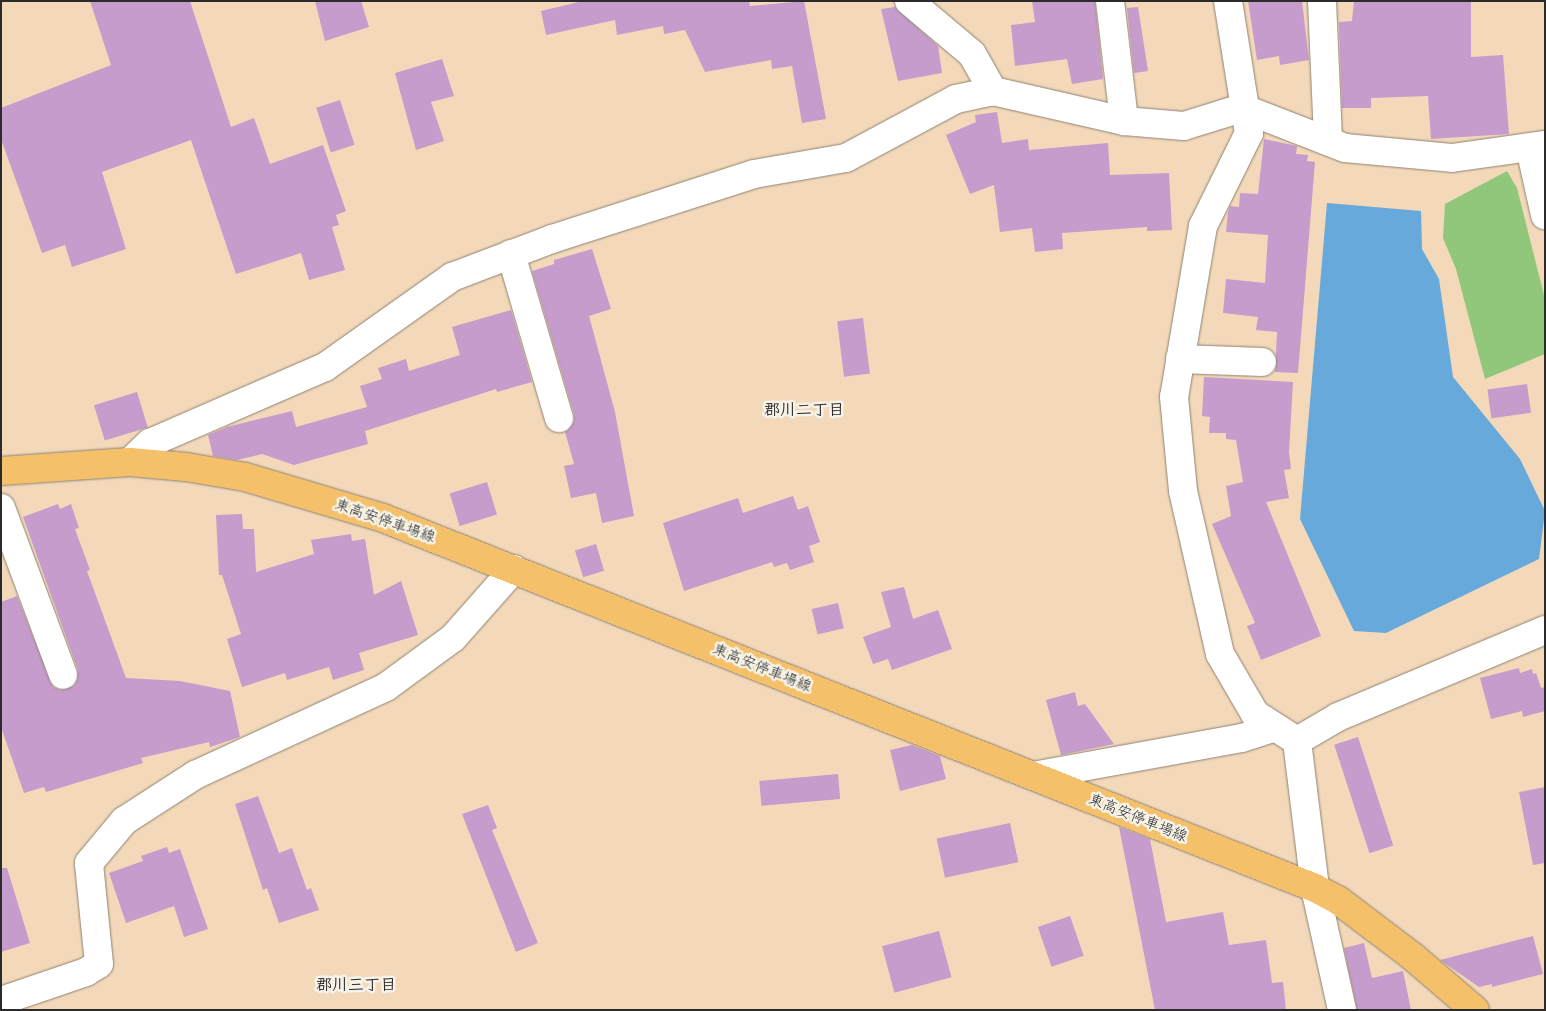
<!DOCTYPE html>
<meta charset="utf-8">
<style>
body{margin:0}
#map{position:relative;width:1546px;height:1011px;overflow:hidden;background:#f3d9ba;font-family:"Shantell Sans","Klee One",sans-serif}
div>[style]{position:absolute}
.green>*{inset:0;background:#91c77a}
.water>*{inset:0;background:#66a9da}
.building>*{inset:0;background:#c59ccc;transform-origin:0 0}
.roads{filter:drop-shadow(0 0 1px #8f8272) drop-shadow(0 0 1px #8f8272)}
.minor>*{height:28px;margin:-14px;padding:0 14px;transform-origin:14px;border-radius:14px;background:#fff}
.major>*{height:28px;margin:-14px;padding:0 14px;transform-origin:14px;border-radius:14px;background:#f4c16a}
span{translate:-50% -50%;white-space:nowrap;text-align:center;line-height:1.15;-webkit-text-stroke:5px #f7f3e8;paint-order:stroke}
.street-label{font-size:15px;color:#2b2b2b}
.neighbourhood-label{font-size:16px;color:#2b2b2b;font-weight:700}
.frame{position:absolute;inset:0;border:2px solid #2b2b2b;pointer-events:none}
</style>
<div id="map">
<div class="green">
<div style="clip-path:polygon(1507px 171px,1517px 188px,1545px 299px,1545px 354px,1485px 379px,1456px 269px,1443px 238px,1445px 204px)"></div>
</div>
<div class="water">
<div style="clip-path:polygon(1327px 203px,1421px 211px,1422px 249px,1439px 279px,1453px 377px,1520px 459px,1545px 511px,1539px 559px,1386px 633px,1354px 631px,1300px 519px)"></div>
</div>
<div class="building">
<div style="clip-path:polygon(90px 1px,190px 1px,231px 127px,254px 118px,270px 164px,323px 145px,346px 211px,336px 215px,339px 225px,332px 227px,345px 270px,309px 280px,301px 253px,236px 274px,191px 140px,102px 172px,126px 249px,72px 267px,65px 245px,42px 253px,1px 139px,1px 108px,111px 65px)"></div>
<div style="clip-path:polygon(315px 1px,361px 1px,369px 27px,325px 41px)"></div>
<div style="clip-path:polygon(583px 1px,749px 1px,750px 6px,804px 1px,826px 119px,802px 123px,792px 66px,772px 69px,771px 60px,705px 72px,685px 30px,664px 34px,663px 26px,617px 35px,615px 20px,546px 35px,541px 11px)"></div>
<div style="clip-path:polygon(1032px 1px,1095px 1px,1103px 79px,1072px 84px,1067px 59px,1015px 66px,1011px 25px,1035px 22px)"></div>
<div style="clip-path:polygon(1248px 1px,1302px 1px,1309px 60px,1280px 65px,1279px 56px,1257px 60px)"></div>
<div style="clip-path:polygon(1354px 1px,1471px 1px,1471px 57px,1503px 55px,1509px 134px,1431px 139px,1428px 96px,1371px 98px,1371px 108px,1342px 108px,1339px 22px,1352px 21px)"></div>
<div style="clip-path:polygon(895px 7px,938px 46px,942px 73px,898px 81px,881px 9px)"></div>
<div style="clip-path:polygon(1138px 7px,1148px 71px,1134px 73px,1127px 8px)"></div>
<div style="clip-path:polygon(442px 59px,454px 96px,431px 102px,444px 141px,416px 150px,395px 73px)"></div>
<div style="left:340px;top:100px;width:47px;height:25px;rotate:72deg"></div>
<div style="clip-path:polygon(997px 112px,1002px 143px,1028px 139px,1029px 150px,1108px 143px,1110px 175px,1169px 173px,1172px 230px,1147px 231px,1147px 227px,1062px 233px,1063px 249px,1035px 252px,1032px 228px,1000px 232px,994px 185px,970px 194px,946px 135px,976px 122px,975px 115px)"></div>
<div style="clip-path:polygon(1264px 139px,1297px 146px,1296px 154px,1308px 155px,1307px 161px,1315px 162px,1298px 373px,1275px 372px,1277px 332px,1256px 330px,1258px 317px,1223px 313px,1226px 279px,1265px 283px,1268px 235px,1226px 232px,1228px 212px,1230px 206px,1239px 207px,1240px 193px,1258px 194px)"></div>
<div style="clip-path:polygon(592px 249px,611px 309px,589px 316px,615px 412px,634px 516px,602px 523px,596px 493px,571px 498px,564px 466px,574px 464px,565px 432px,574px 422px,574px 414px,532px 271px,554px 264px,554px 260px)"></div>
<div style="clip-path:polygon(511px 310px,532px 382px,497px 392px,496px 389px,365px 431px,368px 444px,294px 465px,262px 454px,237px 460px,213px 456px,208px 435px,227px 427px,292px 411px,296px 427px,367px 407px,360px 386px,382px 379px,378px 368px,406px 359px,409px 371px,460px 355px,452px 327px)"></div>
<div style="left:863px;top:318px;width:56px;height:26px;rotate:83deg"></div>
<div style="clip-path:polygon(1204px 377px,1293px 382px,1289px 452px,1291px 469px,1284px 470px,1289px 498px,1266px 502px,1321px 636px,1261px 660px,1247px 626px,1255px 623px,1212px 524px,1231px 516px,1226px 486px,1243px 482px,1236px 440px,1226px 439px,1226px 433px,1209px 433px,1210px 417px,1202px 416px)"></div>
<div style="left:1527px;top:384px;width:29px;height:40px;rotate:82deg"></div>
<div style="left:137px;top:392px;width:37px;height:45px;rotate:73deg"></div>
<div style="left:487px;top:482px;width:34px;height:39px;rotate:73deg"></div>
<div style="clip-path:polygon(793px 496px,798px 510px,808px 506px,820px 542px,809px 546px,814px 562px,790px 570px,787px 563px,774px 567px,772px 562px,684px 591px,663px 523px,738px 498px,743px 513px)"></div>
<div style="clip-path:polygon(58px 504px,60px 509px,71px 504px,79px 528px,75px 529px,90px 570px,87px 571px,126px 678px,180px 681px,230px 691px,240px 737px,210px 747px,209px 742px,141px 758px,143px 763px,46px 792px,44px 787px,24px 793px,1px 727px,1px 602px,17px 596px,53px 687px,61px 690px,75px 685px,78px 670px,23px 517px)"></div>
<div style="clip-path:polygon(242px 514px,243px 529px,254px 529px,256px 572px,314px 554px,311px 540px,351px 534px,352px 541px,365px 539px,374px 595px,401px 581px,418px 635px,359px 653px,364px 670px,333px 680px,329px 667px,287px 680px,285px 673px,242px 687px,227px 639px,241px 634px,222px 575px,219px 575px,216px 515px)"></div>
<div style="left:596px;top:544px;width:28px;height:22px;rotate:73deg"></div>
<div style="clip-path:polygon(904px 587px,913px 619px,938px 610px,952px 649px,892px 670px,888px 659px,873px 664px,863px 637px,891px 627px,881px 592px)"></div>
<div style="left:838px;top:603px;width:26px;height:27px;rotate:77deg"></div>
<div style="clip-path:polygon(1519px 668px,1520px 673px,1532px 669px,1533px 674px,1536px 673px,1541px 688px,1545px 687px,1545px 711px,1523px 717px,1522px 711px,1491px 719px,1480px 678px)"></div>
<div style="clip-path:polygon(1075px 692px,1078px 706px,1085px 704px,1114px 744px,1061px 755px,1046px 700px)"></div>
<div style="left:1358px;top:737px;width:114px;height:25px;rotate:72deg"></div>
<div style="clip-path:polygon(912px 745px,940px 756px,946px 779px,900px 791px,890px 750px)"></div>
<div style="left:838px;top:774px;width:25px;height:79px;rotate:85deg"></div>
<div style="clip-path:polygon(1545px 787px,1545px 863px,1533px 865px,1519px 792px)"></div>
<div style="clip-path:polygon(258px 796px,279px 853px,292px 848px,307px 890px,311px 888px,319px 910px,279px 923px,267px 888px,263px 890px,235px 804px)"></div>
<div style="clip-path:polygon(488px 805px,497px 828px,492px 830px,538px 943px,516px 952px,462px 814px)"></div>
<div style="left:1010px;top:823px;width:40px;height:75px;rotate:78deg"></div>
<div style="clip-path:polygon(1119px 827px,1150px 839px,1166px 922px,1223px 912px,1229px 945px,1266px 940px,1272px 983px,1283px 982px,1286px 1010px,1155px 1010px)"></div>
<div style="clip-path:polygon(167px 847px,169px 853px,180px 849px,208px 929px,184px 937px,174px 906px,126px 923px,109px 873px,143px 861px,141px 856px)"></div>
<div style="clip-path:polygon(1px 868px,7px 868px,30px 943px,1px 952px)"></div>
<div style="left:1070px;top:916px;width:42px;height:34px;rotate:71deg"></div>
<div style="left:939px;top:931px;width:48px;height:59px;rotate:75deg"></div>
<div style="clip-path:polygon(1533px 936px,1543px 974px,1492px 987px,1492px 984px,1479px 987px,1440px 960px)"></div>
<div style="clip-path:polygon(1364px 943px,1372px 978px,1403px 971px,1411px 1010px,1357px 1010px,1344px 948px)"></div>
</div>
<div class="roads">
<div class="minor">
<div style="left:909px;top:1px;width:82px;rotate:40.1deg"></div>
<div style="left:972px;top:54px;width:43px;rotate:60.4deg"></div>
<div style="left:1110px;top:1px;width:121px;rotate:83.3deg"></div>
<div style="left:1228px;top:1px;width:134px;rotate:81deg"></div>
<div style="left:1249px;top:133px;width:104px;rotate:116.3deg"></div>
<div style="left:1203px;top:226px;width:173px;rotate:99.6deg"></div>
<div style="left:1174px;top:397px;width:94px;rotate:84.5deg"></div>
<div style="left:1183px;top:491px;width:167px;rotate:77.2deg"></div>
<div style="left:1220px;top:654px;width:69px;rotate:59.7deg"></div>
<div style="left:1255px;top:714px;width:50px;rotate:32.7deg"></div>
<div style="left:1322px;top:1px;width:140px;rotate:87.5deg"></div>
<div style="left:1530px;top:148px;width:69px;rotate:77.4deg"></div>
<div style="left:511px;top:254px;width:171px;rotate:73.7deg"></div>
<div style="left:1180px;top:359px;width:82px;rotate:2.1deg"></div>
<div style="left:130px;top:462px;width:28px;rotate:-44deg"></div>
<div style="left:150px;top:443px;width:191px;rotate:-23.5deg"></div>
<div style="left:325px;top:367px;width:156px;rotate:-35.3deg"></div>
<div style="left:452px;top:277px;width:107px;rotate:-20.8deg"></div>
<div style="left:552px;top:239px;width:212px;rotate:-17.8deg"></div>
<div style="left:754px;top:174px;width:93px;rotate:-9.9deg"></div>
<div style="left:846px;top:158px;width:125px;rotate:-28.2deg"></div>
<div style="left:956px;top:99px;width:38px;rotate:-12deg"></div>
<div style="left:993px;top:91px;width:134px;rotate:12.9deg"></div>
<div style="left:1124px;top:121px;width:60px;rotate:4.8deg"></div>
<div style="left:1184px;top:126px;width:61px;rotate:-17.2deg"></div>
<div style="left:1242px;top:108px;width:110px;rotate:21.2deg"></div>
<div style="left:1345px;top:148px;width:107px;rotate:5.3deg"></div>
<div style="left:1452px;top:158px;width:94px;rotate:-8deg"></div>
<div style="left:1px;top:508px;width:178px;rotate:69.6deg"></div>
<div style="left:1297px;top:741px;width:148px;rotate:83deg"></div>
<div style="left:1315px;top:888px;width:125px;rotate:77.5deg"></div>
<div style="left:1297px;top:741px;width:48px;rotate:-30.3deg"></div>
<div style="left:1338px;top:717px;width:225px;rotate:-22.8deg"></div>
<div style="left:1033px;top:776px;width:212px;rotate:-10.3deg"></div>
<div style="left:1242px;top:738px;width:35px;rotate:-18deg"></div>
<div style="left:1px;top:1001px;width:90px;rotate:-18.8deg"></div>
<div style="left:86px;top:972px;width:15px;rotate:-32deg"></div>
<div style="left:99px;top:964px;width:101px;rotate:-95.7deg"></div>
<div style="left:89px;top:863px;width:55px;rotate:-50.2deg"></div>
<div style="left:124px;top:821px;width:85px;rotate:-32.9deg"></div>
<div style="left:195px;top:775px;width:210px;rotate:-24.7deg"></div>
<div style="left:386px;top:687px;width:83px;rotate:-36.2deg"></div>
<div style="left:453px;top:638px;width:92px;rotate:-48.5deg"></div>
</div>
<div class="major">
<div style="left:1px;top:471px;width:129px;rotate:-4deg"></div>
<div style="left:130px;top:462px;width:56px;rotate:5.1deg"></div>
<div style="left:186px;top:467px;width:60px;rotate:9.6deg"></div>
<div style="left:245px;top:477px;width:144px;rotate:16.5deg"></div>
<div style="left:383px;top:518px;width:1003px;rotate:21.65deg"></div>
<div style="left:1315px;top:888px;width:26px;rotate:28deg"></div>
<div style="left:1338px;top:900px;width:93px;rotate:37.1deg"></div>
<div style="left:1412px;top:956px;width:83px;rotate:40.6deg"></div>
</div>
</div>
<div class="street-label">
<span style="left:385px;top:521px;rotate:19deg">東高安停車場線</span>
<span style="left:762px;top:668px;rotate:22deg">東高安停車場線</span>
<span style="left:1138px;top:818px;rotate:22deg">東高安停車場線</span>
</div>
<div class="neighbourhood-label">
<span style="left:804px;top:410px">郡川二丁目</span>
<span style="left:356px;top:985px">郡川三丁目</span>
</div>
<div class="frame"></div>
</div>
